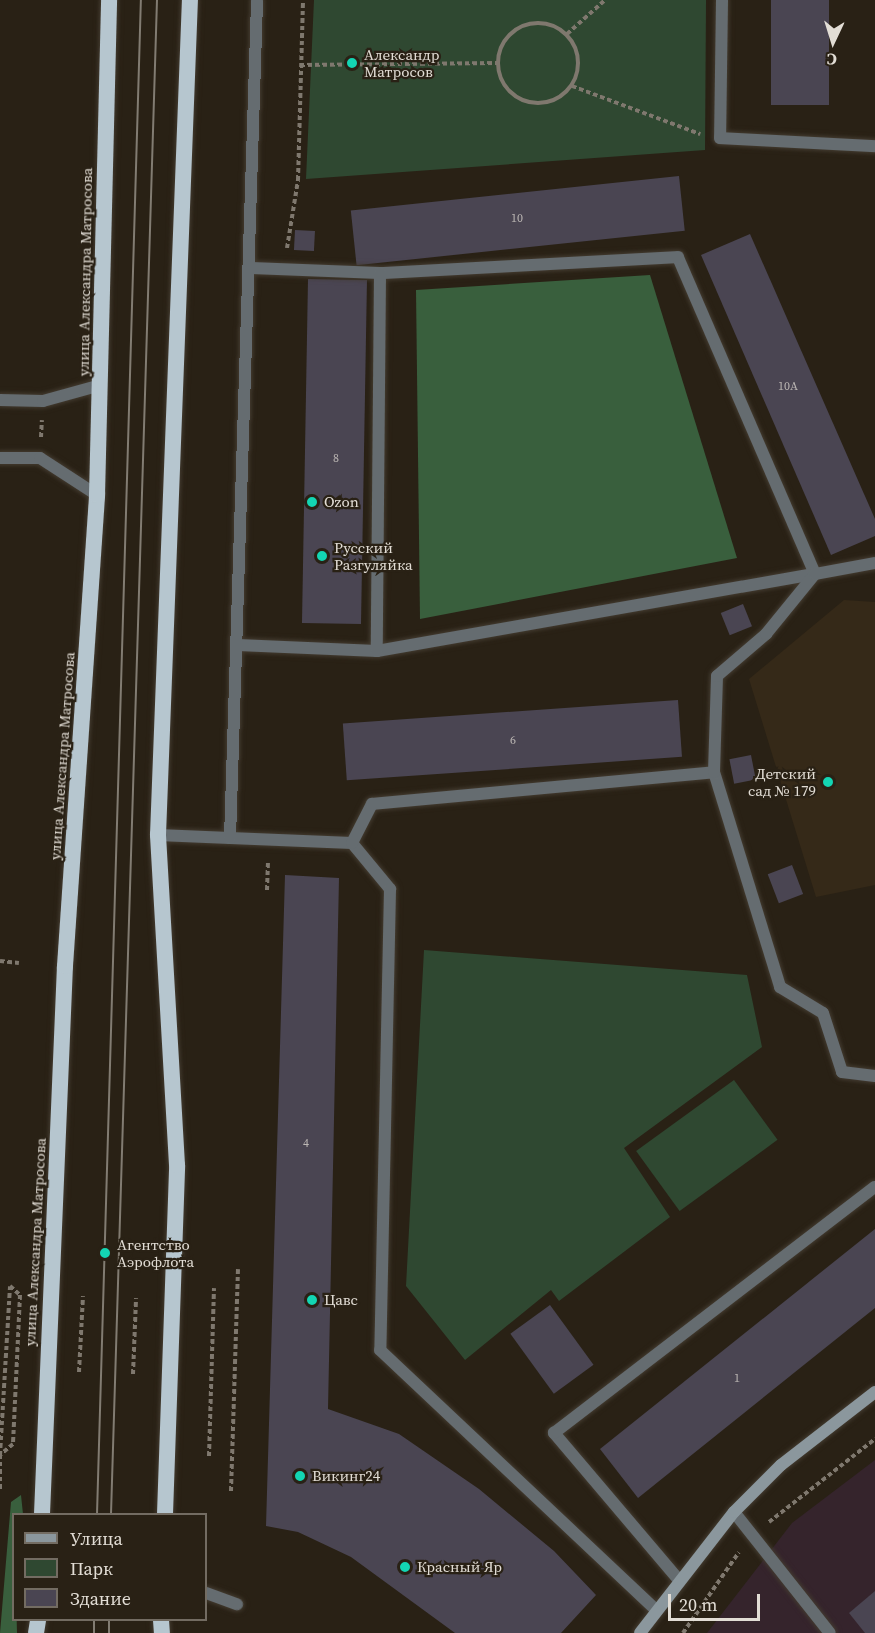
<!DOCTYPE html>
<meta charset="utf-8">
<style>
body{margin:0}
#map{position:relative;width:875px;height:1633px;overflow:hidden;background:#292115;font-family:"Source Serif 4",serif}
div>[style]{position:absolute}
.commercial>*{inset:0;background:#35242c}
.built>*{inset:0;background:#352918}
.green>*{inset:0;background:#2f4831;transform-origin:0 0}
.forest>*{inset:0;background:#395f3d}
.building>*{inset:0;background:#4a4552;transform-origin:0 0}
.path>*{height:4px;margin-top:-2px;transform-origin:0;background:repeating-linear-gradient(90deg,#7f786e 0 4.5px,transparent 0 7.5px)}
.path>.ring{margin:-2px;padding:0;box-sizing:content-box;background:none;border:4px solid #7f786e;border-radius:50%}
.roads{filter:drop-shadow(0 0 2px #433b30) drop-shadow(0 0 2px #433b30)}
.service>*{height:12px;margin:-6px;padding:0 6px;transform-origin:6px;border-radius:6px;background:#656c70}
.minor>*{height:12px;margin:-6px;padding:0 6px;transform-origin:6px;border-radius:6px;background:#656c70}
.secondary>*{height:12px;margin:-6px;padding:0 6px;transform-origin:6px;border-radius:6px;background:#8b979d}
.trunk>*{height:16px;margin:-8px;padding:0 8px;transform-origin:8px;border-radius:8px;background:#b6c6cf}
.tram>*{height:1.5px;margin:-0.75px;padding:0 0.75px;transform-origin:0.75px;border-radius:0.75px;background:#827c72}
.dots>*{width:16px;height:16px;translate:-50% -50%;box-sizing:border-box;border:3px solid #292115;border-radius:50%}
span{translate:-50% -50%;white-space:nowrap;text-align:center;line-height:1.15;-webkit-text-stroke:4.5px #292115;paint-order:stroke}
.number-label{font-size:12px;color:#bcb7b4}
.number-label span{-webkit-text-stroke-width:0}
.poi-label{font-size:15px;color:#e2ddd5}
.left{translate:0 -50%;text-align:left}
.right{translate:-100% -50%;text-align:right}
.street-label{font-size:15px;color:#e2ddd5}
.legend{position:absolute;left:12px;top:1513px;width:195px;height:108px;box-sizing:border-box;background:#292115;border:2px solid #736c62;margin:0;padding:8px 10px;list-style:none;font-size:18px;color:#e2ddd5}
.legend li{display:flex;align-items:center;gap:12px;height:30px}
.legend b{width:30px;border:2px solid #736c62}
.north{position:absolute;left:803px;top:12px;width:60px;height:60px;-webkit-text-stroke:4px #292115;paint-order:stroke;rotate:184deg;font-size:16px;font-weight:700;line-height:24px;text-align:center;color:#e2ddd5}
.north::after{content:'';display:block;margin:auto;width:21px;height:27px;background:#e2ddd5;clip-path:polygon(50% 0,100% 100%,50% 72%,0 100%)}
.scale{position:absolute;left:668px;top:1594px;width:92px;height:27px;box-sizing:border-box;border:3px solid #e2ddd5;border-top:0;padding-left:8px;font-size:18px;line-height:21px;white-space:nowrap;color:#e2ddd5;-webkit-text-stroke:4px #292115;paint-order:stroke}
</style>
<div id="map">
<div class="commercial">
<div style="clip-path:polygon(875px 1460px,875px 1633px,707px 1633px,792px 1523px)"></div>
</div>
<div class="built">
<div style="clip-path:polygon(844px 600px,875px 602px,875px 885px,816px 897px,749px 679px)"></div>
</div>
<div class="green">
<div style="clip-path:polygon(314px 0,706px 0,705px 150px,306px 179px)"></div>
<div style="clip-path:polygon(424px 950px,747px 975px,762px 1047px,624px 1148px,670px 1217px,559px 1301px,551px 1290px,465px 1360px,406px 1286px)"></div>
<div style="left:734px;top:1080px;width:74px;height:121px;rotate:54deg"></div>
</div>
<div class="forest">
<div style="clip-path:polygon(650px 275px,737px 558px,420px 619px,416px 290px)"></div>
<div style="clip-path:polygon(21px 1495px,23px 1514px,14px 1514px,17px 1633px,0 1633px,11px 1502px)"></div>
</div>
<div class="building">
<div style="left:771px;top:0;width:58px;height:105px"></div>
<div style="left:679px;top:176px;width:55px;height:330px;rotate:84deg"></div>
<div style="left:295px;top:230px;width:20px;height:20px;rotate:3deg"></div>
<div style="clip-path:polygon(750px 234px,875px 519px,875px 536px,831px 555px,701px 255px)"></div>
<div style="left:308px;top:279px;width:59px;height:344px;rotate:1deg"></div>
<div style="left:743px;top:604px;width:24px;height:24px;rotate:68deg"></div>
<div style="left:678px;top:700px;width:57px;height:336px;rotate:86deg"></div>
<div style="left:751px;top:755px;width:25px;height:22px;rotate:79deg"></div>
<div style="left:792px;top:865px;width:31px;height:26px;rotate:69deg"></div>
<div style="clip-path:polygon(285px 875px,339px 878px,328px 1409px,399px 1434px,479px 1489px,554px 1551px,596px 1595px,561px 1633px,455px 1633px,351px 1557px,298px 1532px,266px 1526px)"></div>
<div style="clip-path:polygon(875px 1229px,875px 1308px,638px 1498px,600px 1449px)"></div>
<div style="left:550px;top:1305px;width:74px;height:49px;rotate:54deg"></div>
<div style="clip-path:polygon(875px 1591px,875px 1633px,865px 1633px,849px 1613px)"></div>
</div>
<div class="path">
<div class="ring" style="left:498px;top:23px;width:76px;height:76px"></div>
<div style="left:567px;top:34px;width:51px;rotate:-41.8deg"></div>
<div style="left:300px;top:65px;width:198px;rotate:-0.6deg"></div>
<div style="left:572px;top:86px;width:137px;rotate:20.6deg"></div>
<div style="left:287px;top:248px;width:69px;rotate:-80.8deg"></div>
<div style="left:298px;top:180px;width:180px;rotate:-88.4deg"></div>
<div style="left:41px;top:437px;width:17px;rotate:-87deg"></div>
<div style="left:267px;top:890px;width:29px;rotate:-88deg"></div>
<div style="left:0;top:961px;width:19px;rotate:6deg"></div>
<div style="left:10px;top:1286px;width:13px;rotate:42deg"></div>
<div style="left:20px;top:1295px;width:149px;rotate:92.7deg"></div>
<div style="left:13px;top:1444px;width:17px;rotate:140deg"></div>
<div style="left:0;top:1455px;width:169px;rotate:-86.6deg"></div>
<div style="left:79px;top:1372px;width:76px;rotate:-87deg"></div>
<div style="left:133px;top:1374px;width:76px;rotate:-87.7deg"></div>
<div style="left:209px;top:1456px;width:168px;rotate:-88.3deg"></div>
<div style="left:0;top:1489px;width:34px;rotate:-90deg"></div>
<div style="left:231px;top:1491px;width:222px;rotate:-88.2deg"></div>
<div style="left:769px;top:1522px;width:135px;rotate:-38.1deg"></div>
<div style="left:683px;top:1633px;width:98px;rotate:-55.3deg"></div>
</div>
<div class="roads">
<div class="service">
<div style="left:722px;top:0;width:138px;rotate:90.8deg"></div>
<div style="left:720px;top:138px;width:155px;rotate:3deg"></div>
<div style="left:251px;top:268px;width:129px;rotate:2.2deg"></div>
<div style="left:0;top:400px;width:43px;rotate:1.3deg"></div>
<div style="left:43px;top:401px;width:60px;rotate:-15.4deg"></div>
<div style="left:0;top:458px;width:40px"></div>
<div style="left:40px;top:458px;width:68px;rotate:33deg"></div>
<div style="left:238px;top:645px;width:139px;rotate:2.5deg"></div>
<div style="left:377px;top:651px;width:445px;rotate:-10deg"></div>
<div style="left:815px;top:574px;width:345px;rotate:-113.4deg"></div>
<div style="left:678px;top:257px;width:298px;rotate:176.9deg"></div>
<div style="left:380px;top:273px;width:378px;rotate:90.5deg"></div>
<div style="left:714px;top:772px;width:225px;rotate:72.9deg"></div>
<div style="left:780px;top:987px;width:50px;rotate:31.2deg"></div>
<div style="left:823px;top:1013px;width:62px;rotate:72.1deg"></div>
<div style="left:842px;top:1072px;width:33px;rotate:7deg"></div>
<div style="left:230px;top:838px;width:122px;rotate:2.3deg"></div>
<div style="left:352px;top:843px;width:60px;rotate:50.4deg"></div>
<div style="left:390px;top:889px;width:461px;rotate:91.2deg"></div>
<div style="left:380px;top:1350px;width:378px;rotate:43.3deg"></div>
<div style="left:352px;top:843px;width:44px;rotate:-62.9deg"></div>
<div style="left:372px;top:804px;width:343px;rotate:-5.3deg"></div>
<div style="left:714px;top:772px;width:96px;rotate:-88.2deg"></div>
<div style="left:717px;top:676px;width:65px;rotate:-40.6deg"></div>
<div style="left:766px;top:634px;width:77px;rotate:-50.8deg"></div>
<div style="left:815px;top:574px;width:61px;rotate:-10.4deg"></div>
<div style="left:734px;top:1512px;width:154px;rotate:51.6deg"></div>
<div style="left:678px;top:1579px;width:192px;rotate:-130.3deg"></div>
<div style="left:554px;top:1433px;width:404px;rotate:-37.5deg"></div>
<div style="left:206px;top:1593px;width:33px;rotate:20deg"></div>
</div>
<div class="minor">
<div style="left:158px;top:835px;width:72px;rotate:2.4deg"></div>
<div style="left:230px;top:838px;width:838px;rotate:-88.15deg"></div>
</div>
<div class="secondary">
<div style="left:640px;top:1633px;width:153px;rotate:-52.2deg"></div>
<div style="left:734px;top:1512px;width:66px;rotate:-45deg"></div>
<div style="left:781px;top:1465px;width:119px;rotate:-37.8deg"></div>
</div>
<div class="trunk">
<div style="left:42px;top:1514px;width:548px;rotate:-87.6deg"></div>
<div style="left:65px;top:966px;width:472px;rotate:-86.1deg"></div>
<div style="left:97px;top:495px;width:495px;rotate:-88.6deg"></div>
<div style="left:165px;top:1514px;width:349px;rotate:-88deg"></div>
<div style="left:177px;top:1165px;width:331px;rotate:-93.3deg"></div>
<div style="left:158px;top:835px;width:836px;rotate:-87.81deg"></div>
<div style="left:161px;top:1620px;width:13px;rotate:86deg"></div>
<div style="left:36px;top:1633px;width:13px;rotate:-81deg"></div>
</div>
</div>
<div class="tram">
<div style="left:97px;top:1514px;width:1515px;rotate:-88.34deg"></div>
<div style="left:111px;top:1514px;width:1515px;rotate:-88.26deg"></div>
<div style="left:94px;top:1633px;width:13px;rotate:-90deg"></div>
<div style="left:109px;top:1633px;width:13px;rotate:-90deg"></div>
</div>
<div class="dots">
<div style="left:352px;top:63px;background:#13d5b3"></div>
<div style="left:312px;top:502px;background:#13d5b3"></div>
<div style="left:322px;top:556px;background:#13d5b3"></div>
<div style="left:828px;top:782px;background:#13d5b3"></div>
<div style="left:105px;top:1253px;background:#13d5b3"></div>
<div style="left:312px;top:1300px;background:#13d5b3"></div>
<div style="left:300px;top:1476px;background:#13d5b3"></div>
<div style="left:405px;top:1567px;background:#13d5b3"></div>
</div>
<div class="number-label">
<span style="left:517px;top:219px">10</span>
<span style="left:788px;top:387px">10А</span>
<span style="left:336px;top:459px">8</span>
<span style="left:513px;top:741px">6</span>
<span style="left:306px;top:1144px">4</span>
<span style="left:737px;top:1379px">1</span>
</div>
<div class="poi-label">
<span class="left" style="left:364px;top:63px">Александр<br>Матросов</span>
<span class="left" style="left:324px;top:502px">Ozon</span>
<span class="left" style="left:334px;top:556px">Русский<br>Разгуляйка</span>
<span class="right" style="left:816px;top:782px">Детский<br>сад № 179</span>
<span class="left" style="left:117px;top:1253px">Агентство<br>Аэрофлота</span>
<span class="left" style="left:324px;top:1300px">Цавс</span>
<span class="left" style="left:312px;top:1476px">Викинг24</span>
<span class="left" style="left:417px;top:1567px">Красный Яр</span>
</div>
<div class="street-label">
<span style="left:85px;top:272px;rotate:-89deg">улица Александра Матросова</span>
<span style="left:62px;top:756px;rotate:-86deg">улица Александра Матросова</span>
<span style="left:35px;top:1242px;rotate:-87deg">улица Александра Матросова</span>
</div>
<ul class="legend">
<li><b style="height:8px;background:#8b979d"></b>Улица</li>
<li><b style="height:16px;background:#2f4831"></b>Парк</li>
<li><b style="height:16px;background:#4a4552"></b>Здание</li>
</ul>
<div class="north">С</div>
<div class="scale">20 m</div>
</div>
